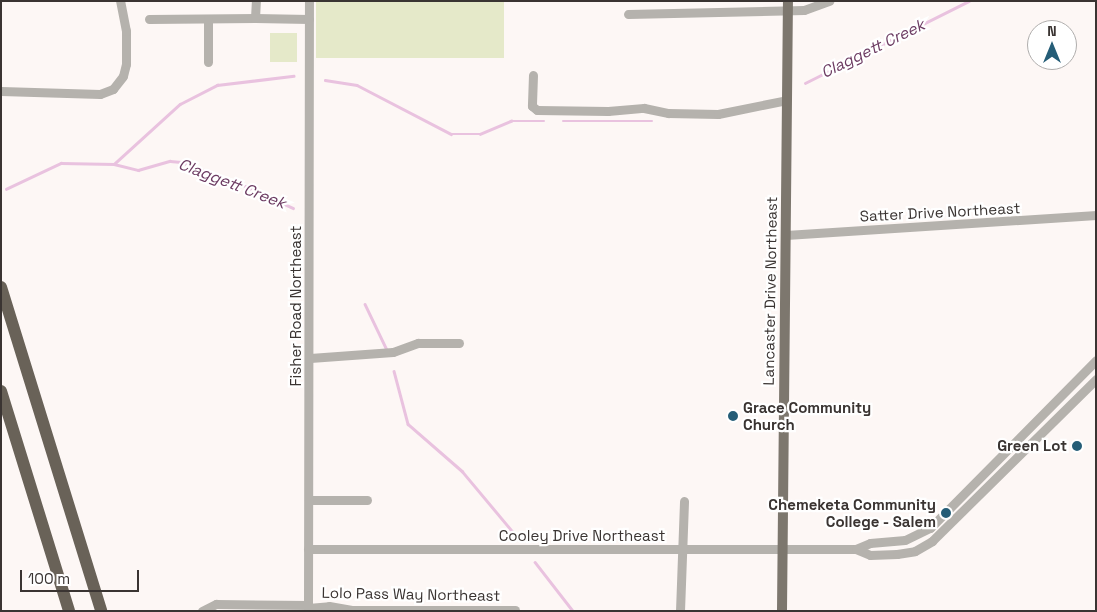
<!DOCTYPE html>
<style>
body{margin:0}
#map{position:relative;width:1097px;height:612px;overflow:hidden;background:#fdf7f5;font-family:"Space Grotesk",sans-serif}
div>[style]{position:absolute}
.green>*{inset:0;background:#e5e9c9;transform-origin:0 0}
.stream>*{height:2.5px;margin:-1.25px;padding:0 1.25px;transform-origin:1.25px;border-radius:1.25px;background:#e9c2df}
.minor>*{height:9px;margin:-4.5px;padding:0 4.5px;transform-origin:4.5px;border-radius:4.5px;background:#b5b2ad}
.major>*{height:10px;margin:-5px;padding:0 5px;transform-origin:5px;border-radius:5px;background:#7d776e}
.highway>*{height:12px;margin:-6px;padding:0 6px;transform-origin:6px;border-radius:6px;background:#696258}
.dots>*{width:14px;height:14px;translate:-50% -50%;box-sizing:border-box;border:2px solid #fff;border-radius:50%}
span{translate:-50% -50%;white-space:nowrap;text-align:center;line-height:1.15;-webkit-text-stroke:4.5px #fff;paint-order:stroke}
.street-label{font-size:15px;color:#3a3432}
.poi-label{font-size:15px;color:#3a3432;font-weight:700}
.left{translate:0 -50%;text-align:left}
.right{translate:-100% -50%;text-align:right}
.water-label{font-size:16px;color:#6c3b62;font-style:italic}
.frame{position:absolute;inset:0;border:2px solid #3a3432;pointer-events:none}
.north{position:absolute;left:1027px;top:20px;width:50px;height:50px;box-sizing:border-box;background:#fff;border:1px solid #b0aead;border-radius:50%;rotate:0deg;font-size:14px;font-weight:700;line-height:20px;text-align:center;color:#3a3432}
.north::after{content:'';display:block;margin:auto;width:18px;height:22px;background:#255d77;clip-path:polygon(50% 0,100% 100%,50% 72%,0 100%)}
.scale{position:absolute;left:20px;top:570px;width:119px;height:22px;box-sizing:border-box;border:2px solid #3a3432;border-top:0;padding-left:6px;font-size:15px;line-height:18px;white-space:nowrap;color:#3a3432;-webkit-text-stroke:4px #fff;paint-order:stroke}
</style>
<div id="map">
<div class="green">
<div style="left:316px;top:1px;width:188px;height:57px"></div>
<div style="left:270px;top:33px;width:27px;height:29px"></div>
</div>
<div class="stream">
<div style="left:325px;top:80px;width:32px;rotate:9deg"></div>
<div style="left:357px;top:85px;width:106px;rotate:27.5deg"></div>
<div style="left:451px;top:134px;width:29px"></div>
<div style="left:480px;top:134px;width:34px;rotate:-23deg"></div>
<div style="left:511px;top:121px;width:33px"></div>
<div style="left:805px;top:83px;width:183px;rotate:-26.6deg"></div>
<div style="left:563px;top:121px;width:89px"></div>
<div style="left:114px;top:164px;width:89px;rotate:-42.3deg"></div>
<div style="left:180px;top:104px;width:42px;rotate:-27.2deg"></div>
<div style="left:217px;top:85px;width:77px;rotate:-6.8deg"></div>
<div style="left:6px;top:189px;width:61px;rotate:-25.3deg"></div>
<div style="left:61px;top:163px;width:53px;rotate:1.1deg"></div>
<div style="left:114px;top:164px;width:25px;rotate:14deg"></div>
<div style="left:138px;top:170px;width:33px;rotate:-16deg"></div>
<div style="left:170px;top:161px;width:11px;rotate:5deg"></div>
<div style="left:181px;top:162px;width:66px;rotate:20.4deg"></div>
<div style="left:243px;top:185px;width:55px;rotate:24.7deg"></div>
<div style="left:365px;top:304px;width:51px;rotate:64.4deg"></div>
<div style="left:394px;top:371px;width:55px;rotate:75.2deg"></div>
<div style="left:408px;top:424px;width:72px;rotate:41deg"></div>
<div style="left:462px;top:471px;width:80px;rotate:50.1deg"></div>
<div style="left:535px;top:562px;width:62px;rotate:52.2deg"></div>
</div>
<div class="minor">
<div style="left:628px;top:14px;width:176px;rotate:-1.3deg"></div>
<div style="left:804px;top:10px;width:27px;rotate:-20deg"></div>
<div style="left:255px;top:18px;width:54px;rotate:1.1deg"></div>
<div style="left:149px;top:19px;width:106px;rotate:-0.5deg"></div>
<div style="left:255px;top:18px;width:17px;rotate:-87deg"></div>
<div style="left:208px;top:19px;width:43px;rotate:90deg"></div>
<div style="left:533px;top:75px;width:31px;rotate:92deg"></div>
<div style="left:532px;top:106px;width:6px;rotate:39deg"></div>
<div style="left:537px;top:110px;width:71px;rotate:0.8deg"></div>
<div style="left:608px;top:111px;width:36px;rotate:-5deg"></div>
<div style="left:644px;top:108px;width:25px;rotate:12deg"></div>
<div style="left:668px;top:113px;width:50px;rotate:1.1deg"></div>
<div style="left:718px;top:114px;width:70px;rotate:-11.5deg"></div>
<div style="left:1px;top:91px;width:99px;rotate:1.7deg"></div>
<div style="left:100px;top:94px;width:14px;rotate:-21deg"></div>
<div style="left:113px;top:89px;width:16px;rotate:-52deg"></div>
<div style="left:123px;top:76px;width:12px;rotate:-76deg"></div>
<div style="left:126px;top:64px;width:33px;rotate:-90deg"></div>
<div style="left:126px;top:31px;width:31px;rotate:-101deg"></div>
<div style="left:786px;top:235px;width:311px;rotate:-3.7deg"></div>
<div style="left:310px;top:358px;width:83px;rotate:-4.1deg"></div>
<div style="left:393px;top:352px;width:27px;rotate:-20deg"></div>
<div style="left:418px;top:343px;width:41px"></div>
<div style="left:309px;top:500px;width:58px"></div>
<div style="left:308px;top:549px;width:548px"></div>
<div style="left:856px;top:549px;width:15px;rotate:-23deg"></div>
<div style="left:870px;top:543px;width:35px;rotate:-5deg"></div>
<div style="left:905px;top:540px;width:28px;rotate:-26deg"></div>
<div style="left:930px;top:528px;width:236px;rotate:-45.3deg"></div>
<div style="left:856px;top:549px;width:15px;rotate:23deg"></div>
<div style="left:870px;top:555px;width:27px;rotate:-2deg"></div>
<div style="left:897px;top:554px;width:18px;rotate:-9deg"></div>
<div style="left:915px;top:551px;width:20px;rotate:-30deg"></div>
<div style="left:932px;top:541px;width:231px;rotate:-44.6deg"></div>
<div style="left:308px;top:608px;width:21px;rotate:-5deg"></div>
<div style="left:329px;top:606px;width:23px;rotate:10deg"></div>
<div style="left:352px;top:610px;width:163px"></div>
<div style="left:202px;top:611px;width:16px;rotate:-27deg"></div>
<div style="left:216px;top:604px;width:92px;rotate:0.6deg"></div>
<div style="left:308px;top:611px;width:610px;rotate:-89.91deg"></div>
<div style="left:680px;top:611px;width:110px;rotate:-87.9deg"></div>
</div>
<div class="major">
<div style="left:782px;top:611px;width:610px;rotate:-89.44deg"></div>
</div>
<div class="highway">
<div style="left:1px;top:287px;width:339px;rotate:72.8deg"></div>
<div style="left:1px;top:391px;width:230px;rotate:72.8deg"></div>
</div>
<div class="dots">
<div style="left:733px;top:416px;background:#255d77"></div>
<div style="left:1077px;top:446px;background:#255d77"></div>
<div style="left:946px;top:513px;background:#255d77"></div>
</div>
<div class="street-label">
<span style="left:940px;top:212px;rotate:-3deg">Satter Drive Northeast</span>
<span style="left:770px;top:291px;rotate:-89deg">Lancaster Drive Northeast</span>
<span style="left:296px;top:306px;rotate:-90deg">Fisher Road Northeast</span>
<span style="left:582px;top:536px">Cooley Drive Northeast</span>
<span style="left:411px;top:594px;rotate:1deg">Lolo Pass Way Northeast</span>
</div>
<div class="poi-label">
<span class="left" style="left:743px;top:416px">Grace Community<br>Church</span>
<span class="right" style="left:1067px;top:446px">Green Lot</span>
<span class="right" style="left:936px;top:513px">Chemeketa Community<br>College - Salem</span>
</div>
<div class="water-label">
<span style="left:873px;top:49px;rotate:-26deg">Claggett Creek</span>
<span style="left:232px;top:184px;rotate:21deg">Claggett Creek</span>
</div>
<div class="frame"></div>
<div class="north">N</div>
<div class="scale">100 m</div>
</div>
